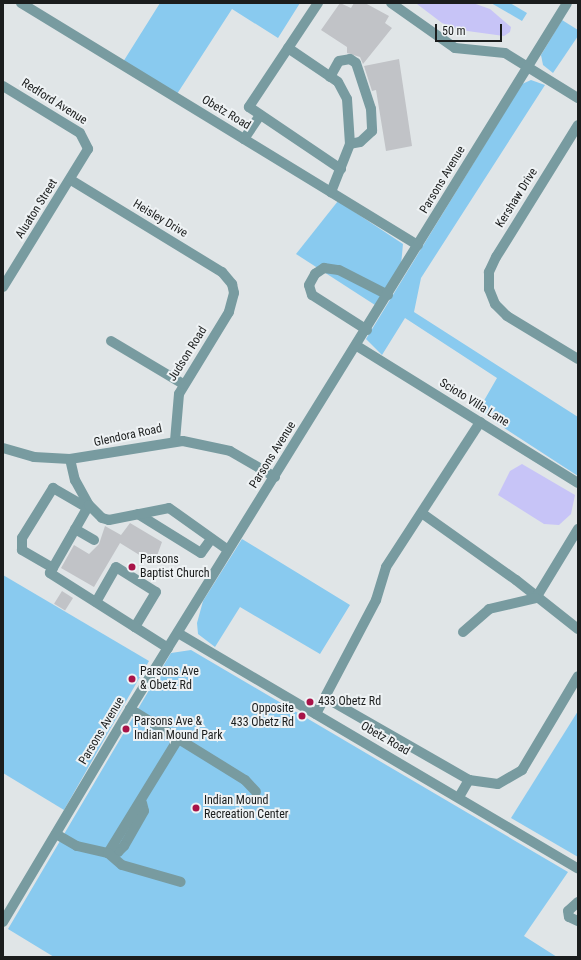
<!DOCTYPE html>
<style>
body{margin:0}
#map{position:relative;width:581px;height:960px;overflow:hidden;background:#e0e5e7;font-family:"Roboto Condensed",sans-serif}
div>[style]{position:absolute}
.green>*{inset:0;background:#89caef}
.water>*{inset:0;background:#c7c4f7}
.building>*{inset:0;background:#c1c3c7;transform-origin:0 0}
.minor>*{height:10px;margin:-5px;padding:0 5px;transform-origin:5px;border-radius:5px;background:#789ba0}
.dots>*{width:11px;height:11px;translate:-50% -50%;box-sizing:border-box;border:2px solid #eef2f4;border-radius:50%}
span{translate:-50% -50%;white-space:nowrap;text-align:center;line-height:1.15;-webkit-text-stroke:4px #eef2f4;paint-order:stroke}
.street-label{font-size:12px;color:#1b1d1d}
.poi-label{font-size:12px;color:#1b1d1d}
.left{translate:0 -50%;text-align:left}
.right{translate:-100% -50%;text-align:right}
.frame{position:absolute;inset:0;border:4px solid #1b1d1d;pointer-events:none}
.scale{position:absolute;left:435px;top:24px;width:67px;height:18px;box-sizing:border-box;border:2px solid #1b1d1d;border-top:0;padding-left:5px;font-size:12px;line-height:14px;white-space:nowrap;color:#1b1d1d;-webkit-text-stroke:3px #eef2f4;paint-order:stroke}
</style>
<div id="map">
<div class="green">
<div style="clip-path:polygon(160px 3px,300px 3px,278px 38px,232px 9px,177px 94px,123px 62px)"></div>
<div style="clip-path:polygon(491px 3px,510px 3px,527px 13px,522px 21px)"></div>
<div style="clip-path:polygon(562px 20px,578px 30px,578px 36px,553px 73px,543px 65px,541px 55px)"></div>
<div style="clip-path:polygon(531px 80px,545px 85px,421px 278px,414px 312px,578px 417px,578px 476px,478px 411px,497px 378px,405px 318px,382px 355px,366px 339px,522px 84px)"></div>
<div style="clip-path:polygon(338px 201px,403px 244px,401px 265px,375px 305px,296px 254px)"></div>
<div style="clip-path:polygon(242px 539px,350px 605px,320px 654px,240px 607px,215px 647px,198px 634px,197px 623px,203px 601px)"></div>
<div style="clip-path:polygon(3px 575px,149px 661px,64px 810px,3px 773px)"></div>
<div style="clip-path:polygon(191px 650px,568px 872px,524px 936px,557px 957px,54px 957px,8px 929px,171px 653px)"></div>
<div style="clip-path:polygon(578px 711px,578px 857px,511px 818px)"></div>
</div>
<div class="water">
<div style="clip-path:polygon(473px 3px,490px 9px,511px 27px,510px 32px,504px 36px,460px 30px,442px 23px,417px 4px)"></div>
<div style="clip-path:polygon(522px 464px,575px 495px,571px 514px,559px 525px,544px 524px,498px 495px,510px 471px)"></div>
</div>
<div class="building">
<div style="clip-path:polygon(340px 3px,351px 8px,354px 3px,365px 3px,389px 16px,385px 23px,392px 28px,363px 64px,360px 57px,347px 53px,347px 47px,321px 30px)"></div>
<div style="clip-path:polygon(399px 59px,412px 146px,386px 151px,376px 90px,372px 91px,364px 66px)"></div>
<div style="clip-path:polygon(130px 523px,162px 542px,154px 564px,120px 543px,94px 587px,61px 568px,74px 545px,89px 554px,99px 544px,105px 526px,121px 535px)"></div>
<div style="left:62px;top:591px;width:13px;height:15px;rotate:32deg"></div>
</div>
<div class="minor">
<div style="left:21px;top:3px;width:465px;rotate:31.4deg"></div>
<div style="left:318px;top:3px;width:125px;rotate:123.6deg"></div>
<div style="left:249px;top:107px;width:111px;rotate:34deg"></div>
<div style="left:391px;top:3px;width:78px;rotate:35.1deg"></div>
<div style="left:455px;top:48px;width:50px;rotate:5.7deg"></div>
<div style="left:505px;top:53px;width:86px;rotate:31.7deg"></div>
<div style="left:288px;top:48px;width:60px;rotate:34.2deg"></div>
<div style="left:338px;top:82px;width:19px;rotate:62deg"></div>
<div style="left:347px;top:99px;width:45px;rotate:86.2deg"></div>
<div style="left:350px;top:144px;width:52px;rotate:111.6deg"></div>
<div style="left:330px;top:77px;width:18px;rotate:-61deg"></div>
<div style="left:339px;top:61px;width:11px;rotate:-10deg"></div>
<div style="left:350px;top:59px;width:7px;rotate:34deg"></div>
<div style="left:356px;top:63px;width:48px;rotate:71.9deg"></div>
<div style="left:371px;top:109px;width:22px;rotate:87deg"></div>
<div style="left:372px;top:131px;width:16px;rotate:137deg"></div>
<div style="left:360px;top:142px;width:10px;rotate:169deg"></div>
<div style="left:3px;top:86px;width:90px;rotate:31.4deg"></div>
<div style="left:80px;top:133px;width:18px;rotate:63deg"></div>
<div style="left:88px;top:149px;width:162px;rotate:121.6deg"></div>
<div style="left:578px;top:125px;width:155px;rotate:121.8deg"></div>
<div style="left:496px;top:257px;width:17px;rotate:115deg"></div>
<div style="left:489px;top:272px;width:17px;rotate:90deg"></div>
<div style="left:489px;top:289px;width:16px;rotate:68deg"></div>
<div style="left:495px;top:304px;width:17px;rotate:45deg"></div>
<div style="left:507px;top:316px;width:83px;rotate:31.2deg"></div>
<div style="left:244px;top:139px;width:29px;rotate:-56deg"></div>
<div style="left:71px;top:180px;width:177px;rotate:31.4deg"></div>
<div style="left:222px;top:272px;width:16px;rotate:50deg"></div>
<div style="left:232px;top:284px;width:9px;rotate:77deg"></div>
<div style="left:234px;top:293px;width:20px;rotate:105deg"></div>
<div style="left:229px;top:312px;width:96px;rotate:121.4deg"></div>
<div style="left:179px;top:394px;width:47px;rotate:94.9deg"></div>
<div style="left:367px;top:330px;width:65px;rotate:-147.5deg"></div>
<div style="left:312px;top:295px;width:10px;rotate:-107deg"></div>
<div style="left:309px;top:285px;width:13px;rotate:-61deg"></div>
<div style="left:315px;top:274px;width:11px;rotate:-34deg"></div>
<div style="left:324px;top:268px;width:15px;rotate:8deg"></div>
<div style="left:339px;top:270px;width:55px;rotate:27deg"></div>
<div style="left:111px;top:341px;width:84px;rotate:30.8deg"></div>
<div style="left:357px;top:346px;width:260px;rotate:31.8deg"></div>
<div style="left:3px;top:448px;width:32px;rotate:16deg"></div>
<div style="left:34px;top:457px;width:36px;rotate:3deg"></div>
<div style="left:70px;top:459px;width:114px;rotate:-9.1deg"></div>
<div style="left:183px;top:441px;width:48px;rotate:12deg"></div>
<div style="left:230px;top:451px;width:52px;rotate:30deg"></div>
<div style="left:70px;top:459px;width:22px;rotate:77deg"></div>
<div style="left:75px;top:480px;width:29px;rotate:61deg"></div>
<div style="left:138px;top:514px;width:74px;rotate:31.8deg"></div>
<div style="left:201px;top:553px;width:17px;rotate:-54deg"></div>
<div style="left:423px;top:514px;width:114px;rotate:35.4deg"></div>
<div style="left:516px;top:580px;width:79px;rotate:38.3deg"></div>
<div style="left:75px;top:529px;width:22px;rotate:30deg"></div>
<div style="left:53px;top:568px;width:36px;rotate:-150deg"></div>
<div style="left:22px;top:550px;width:12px;rotate:-90deg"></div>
<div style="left:22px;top:538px;width:59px;rotate:-58.2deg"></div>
<div style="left:53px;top:488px;width:39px;rotate:30deg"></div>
<div style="left:536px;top:598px;width:81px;rotate:-58.7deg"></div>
<div style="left:96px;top:602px;width:40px;rotate:-60.3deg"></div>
<div style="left:116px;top:567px;width:47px;rotate:32deg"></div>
<div style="left:156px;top:592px;width:41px;rotate:121deg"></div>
<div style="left:463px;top:632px;width:35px;rotate:-41deg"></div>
<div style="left:489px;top:609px;width:48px;rotate:-13.2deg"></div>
<div style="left:178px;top:633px;width:464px;rotate:30.5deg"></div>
<div style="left:168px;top:648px;width:140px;rotate:-147.6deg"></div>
<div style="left:50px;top:573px;width:78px;rotate:-60.2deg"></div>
<div style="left:89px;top:505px;width:18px;rotate:45deg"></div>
<div style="left:102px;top:518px;width:7px;rotate:16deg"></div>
<div style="left:109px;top:520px;width:61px;rotate:-11.3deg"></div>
<div style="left:169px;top:508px;width:72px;rotate:35.4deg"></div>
<div style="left:326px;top:698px;width:165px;rotate:29.8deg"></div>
<div style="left:469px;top:780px;width:29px;rotate:8deg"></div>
<div style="left:498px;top:784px;width:28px;rotate:-30deg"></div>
<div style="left:522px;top:770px;width:109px;rotate:-59.2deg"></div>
<div style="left:130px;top:709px;width:135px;rotate:31.7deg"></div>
<div style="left:245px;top:780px;width:16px;rotate:47deg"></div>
<div style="left:316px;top:714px;width:129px;rotate:-62.2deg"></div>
<div style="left:376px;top:600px;width:34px;rotate:-73deg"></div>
<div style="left:386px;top:567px;width:173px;rotate:-57deg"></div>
<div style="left:459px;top:797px;width:20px;rotate:-60deg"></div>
<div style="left:142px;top:803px;width:8px;rotate:76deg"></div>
<div style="left:144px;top:811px;width:40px;rotate:119.7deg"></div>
<div style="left:124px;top:846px;width:8px;rotate:135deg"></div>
<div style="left:118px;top:852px;width:10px;rotate:174deg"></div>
<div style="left:108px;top:853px;width:134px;rotate:-58.4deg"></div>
<div style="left:56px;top:834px;width:24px;rotate:30deg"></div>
<div style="left:77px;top:846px;width:32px;rotate:13deg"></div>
<div style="left:108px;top:853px;width:18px;rotate:41deg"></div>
<div style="left:122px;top:865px;width:61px;rotate:16.1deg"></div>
<div style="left:578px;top:902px;width:13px;rotate:138deg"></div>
<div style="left:568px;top:911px;width:6px;rotate:81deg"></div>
<div style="left:569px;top:917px;width:10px;rotate:24deg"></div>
<div style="left:3px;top:922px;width:248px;rotate:-59.2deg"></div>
<div style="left:130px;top:709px;width:830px;rotate:-58.24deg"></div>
</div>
<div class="dots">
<div style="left:132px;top:567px;background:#a81348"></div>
<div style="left:132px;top:679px;background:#a81348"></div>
<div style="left:310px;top:702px;background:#a81348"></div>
<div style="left:302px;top:716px;background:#a81348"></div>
<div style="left:126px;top:729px;background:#a81348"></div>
<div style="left:196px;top:808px;background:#a81348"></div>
</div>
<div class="street-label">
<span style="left:54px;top:102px;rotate:32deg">Redford Avenue</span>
<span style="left:226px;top:113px;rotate:31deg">Obetz Road</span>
<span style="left:443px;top:180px;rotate:-59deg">Parsons Avenue</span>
<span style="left:517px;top:198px;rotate:-58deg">Kershaw Drive</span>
<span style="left:37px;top:209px;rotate:-58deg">Aluaton Street</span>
<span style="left:160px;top:219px;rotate:31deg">Heisley Drive</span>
<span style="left:188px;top:354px;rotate:-58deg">Judson Road</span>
<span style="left:474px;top:403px;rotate:32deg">Scioto Villa Lane</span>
<span style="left:128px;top:436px;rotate:-12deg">Glendora Road</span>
<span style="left:273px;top:455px;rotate:-58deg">Parsons Avenue</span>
<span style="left:102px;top:731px;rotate:-59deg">Parsons Avenue</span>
<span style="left:385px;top:739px;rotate:30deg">Obetz Road</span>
</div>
<div class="poi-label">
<span class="left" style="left:140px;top:567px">Parsons<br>Baptist Church</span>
<span class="left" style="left:140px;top:679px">Parsons Ave<br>&amp; Obetz Rd</span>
<span class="left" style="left:318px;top:702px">433 Obetz Rd</span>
<span class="right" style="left:294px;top:716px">Opposite<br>433 Obetz Rd</span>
<span class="left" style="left:134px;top:729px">Parsons Ave &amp;<br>Indian Mound Park</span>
<span class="left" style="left:204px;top:808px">Indian Mound<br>Recreation Center</span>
</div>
<div class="frame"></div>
<div class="scale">50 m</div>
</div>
